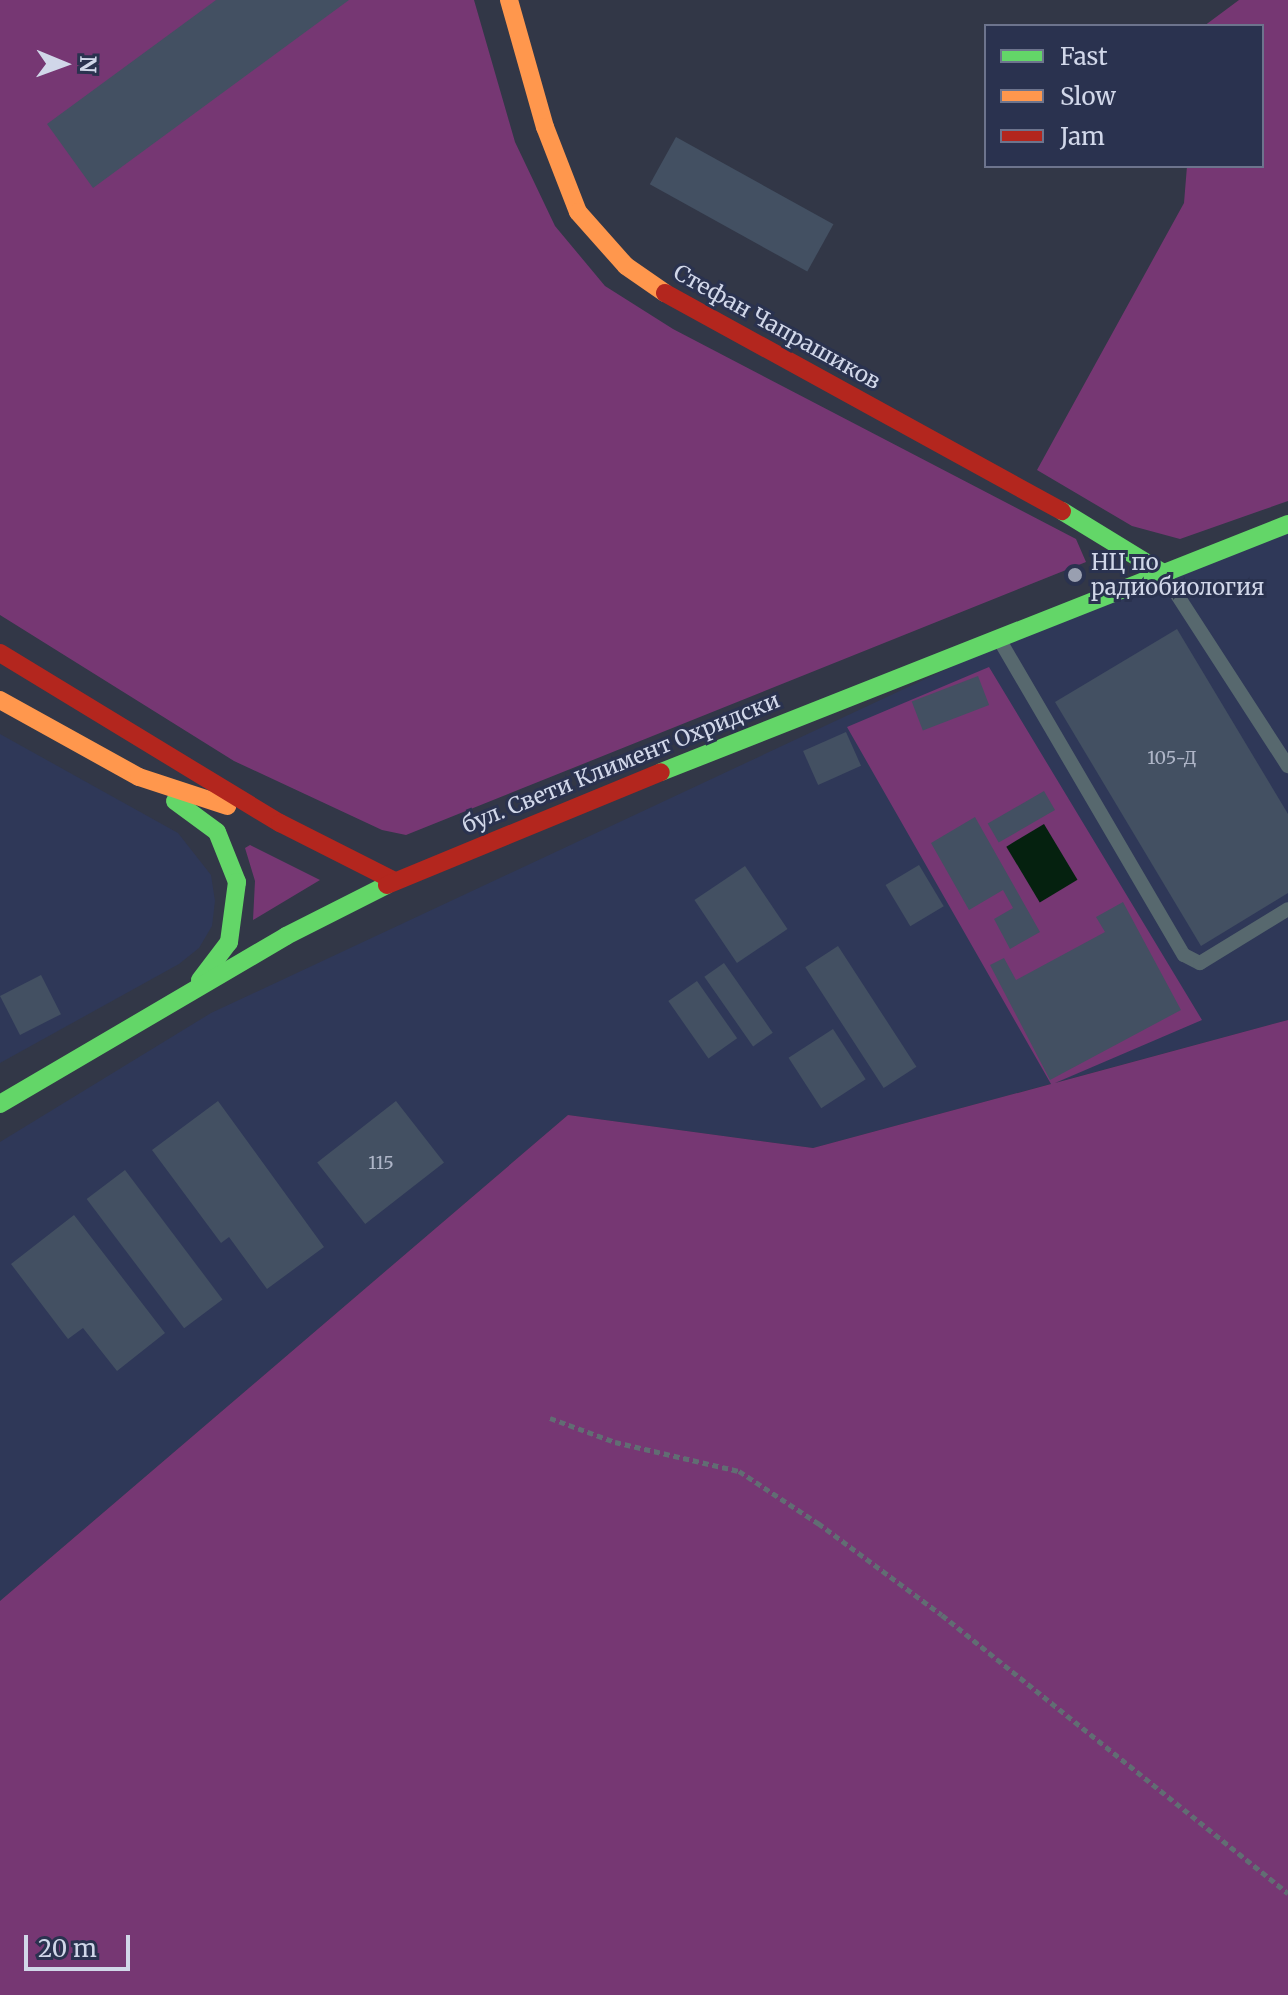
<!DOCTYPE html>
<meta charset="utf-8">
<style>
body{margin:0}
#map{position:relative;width:1288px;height:1995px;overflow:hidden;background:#323747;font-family:Merriweather,serif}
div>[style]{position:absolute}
.built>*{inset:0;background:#2f3858}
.green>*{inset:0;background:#763773}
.water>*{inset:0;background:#05210f;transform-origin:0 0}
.building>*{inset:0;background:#435062;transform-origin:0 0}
.path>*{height:5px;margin-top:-2.5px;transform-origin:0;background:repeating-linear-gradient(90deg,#616d73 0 6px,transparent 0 10px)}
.lane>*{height:14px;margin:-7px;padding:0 7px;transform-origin:7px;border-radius:7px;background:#57686e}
.fast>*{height:18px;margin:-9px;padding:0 9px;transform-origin:9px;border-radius:9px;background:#63d668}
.slow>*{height:18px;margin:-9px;padding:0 9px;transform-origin:9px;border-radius:9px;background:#ff974d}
.jam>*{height:18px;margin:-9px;padding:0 9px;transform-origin:9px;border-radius:9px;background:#b3261e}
.dots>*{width:22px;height:22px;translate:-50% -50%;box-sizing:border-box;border:4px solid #2a324f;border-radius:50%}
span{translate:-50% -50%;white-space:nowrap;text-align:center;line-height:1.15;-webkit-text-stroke:6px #2a324f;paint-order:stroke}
.number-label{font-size:18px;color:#aeb5c7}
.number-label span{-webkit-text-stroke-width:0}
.street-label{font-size:22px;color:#d1d7e9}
.poi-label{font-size:22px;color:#d1d7e9}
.left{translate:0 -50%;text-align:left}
.legend{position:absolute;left:984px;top:24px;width:280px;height:144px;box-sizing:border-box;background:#2a324f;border:2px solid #6d748d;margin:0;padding:10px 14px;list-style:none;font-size:24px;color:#d1d7e9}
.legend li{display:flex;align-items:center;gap:16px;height:40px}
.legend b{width:40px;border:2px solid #6d748d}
.north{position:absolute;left:24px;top:24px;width:80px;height:80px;-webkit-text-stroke:6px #2a324f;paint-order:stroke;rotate:91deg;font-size:22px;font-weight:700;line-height:32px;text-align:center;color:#d1d7e9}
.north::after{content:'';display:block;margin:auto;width:28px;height:36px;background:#d1d7e9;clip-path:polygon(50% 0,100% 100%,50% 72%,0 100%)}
.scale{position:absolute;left:24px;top:1935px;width:106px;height:36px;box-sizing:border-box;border:4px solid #d1d7e9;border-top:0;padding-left:10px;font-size:24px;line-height:28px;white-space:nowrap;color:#d1d7e9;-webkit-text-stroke:6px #2a324f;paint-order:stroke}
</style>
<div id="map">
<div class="built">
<div style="clip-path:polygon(1288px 524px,1288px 1020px,813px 1148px,568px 1115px,0 1601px,0 1142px,211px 1013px,1090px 602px)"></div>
<div style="clip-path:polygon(0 734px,178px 833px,211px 875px,215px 901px,212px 926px,199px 948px,179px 964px,0 1063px)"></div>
</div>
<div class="green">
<div style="clip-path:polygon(0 0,474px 0,515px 142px,555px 226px,605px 286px,673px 329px,1076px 539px,1086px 562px,406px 835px,382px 830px,234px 761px,0 615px)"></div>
<div style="clip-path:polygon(1239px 0,1288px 0,1288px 501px,1180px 539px,1132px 526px,1037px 470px,1184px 203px,1187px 166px,1262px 166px,1262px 26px,1204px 26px)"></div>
<div style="clip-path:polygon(989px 667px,1202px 1020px,1055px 1083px,1288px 1020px,1288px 1995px,0 1995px,0 1601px,568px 1115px,813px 1148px,1051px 1084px,847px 727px)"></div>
<div style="clip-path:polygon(250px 845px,320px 880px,253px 920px,255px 881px,245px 848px)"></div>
</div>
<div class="water">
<div style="left:1044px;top:824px;width:65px;height:44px;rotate:59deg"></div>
</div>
<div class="building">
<div style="clip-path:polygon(216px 0,349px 0,93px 188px,47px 124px)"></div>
<div style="left:676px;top:137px;width:180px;height:54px;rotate:29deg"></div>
<div style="clip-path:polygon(1177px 629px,1288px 814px,1288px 893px,1201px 946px,1055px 702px)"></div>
<div style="left:978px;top:676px;width:31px;height:71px;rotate:69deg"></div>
<div style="left:846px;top:732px;width:37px;height:47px;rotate:66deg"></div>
<div style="left:1044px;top:791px;width:22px;height:65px;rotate:60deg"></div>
<div style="clip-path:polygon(975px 817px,1040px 932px,1010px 949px,994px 919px,1013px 908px,1003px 890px,969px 910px,931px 843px)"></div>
<div style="left:919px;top:865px;width:48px;height:39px;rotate:59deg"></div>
<div style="left:745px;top:866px;width:76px;height:61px;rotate:56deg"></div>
<div style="clip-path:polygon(1123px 902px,1181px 1010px,1050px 1080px,990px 965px,1004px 958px,1016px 980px,1105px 932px,1096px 917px)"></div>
<div style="left:838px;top:946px;width:144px;height:39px;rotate:57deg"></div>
<div style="left:724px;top:963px;width:85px;height:24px;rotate:55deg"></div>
<div style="left:41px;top:975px;width:44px;height:46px;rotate:63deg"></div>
<div style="left:697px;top:981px;width:70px;height:35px;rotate:55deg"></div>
<div style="left:833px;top:1029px;width:60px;height:53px;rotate:57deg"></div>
<div style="clip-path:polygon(218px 1101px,324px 1247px,267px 1289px,229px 1237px,221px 1243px,152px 1150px)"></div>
<div style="left:396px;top:1101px;width:78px;height:100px;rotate:52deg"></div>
<div style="left:125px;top:1170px;width:162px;height:48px;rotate:53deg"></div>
<div style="clip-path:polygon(74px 1215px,165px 1333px,117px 1371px,83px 1328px,68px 1339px,11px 1264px)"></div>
</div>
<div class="path">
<div style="left:550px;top:1418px;width:69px;rotate:20.3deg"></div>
<div style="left:615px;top:1442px;width:127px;rotate:13.2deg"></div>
<div style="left:739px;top:1471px;width:95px;rotate:33.4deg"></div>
<div style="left:818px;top:1523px;width:154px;rotate:36.6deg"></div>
<div style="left:942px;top:1615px;width:444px;rotate:38.8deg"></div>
</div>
<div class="lane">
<div style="left:1163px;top:573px;width:230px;rotate:57.1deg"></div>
<div style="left:999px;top:639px;width:366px;rotate:59.7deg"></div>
<div style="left:1184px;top:955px;width:18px;rotate:27deg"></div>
<div style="left:1200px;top:963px;width:103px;rotate:-31.5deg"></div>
</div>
<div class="fast">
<div style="left:1062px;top:511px;width:119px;rotate:31.5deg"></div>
<div style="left:661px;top:772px;width:674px;rotate:-21.58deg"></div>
<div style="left:175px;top:801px;width:52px;rotate:36.4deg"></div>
<div style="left:217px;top:832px;width:54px;rotate:68.2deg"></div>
<div style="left:237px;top:882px;width:61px;rotate:97.6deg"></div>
<div style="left:229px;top:942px;width:48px;rotate:127.3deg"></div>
<div style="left:0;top:1104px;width:332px;rotate:-30.4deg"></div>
<div style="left:286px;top:936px;width:113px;rotate:-26.8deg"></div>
</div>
<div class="slow">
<div style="left:509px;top:0;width:132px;rotate:74.2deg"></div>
<div style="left:545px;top:127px;width:91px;rotate:68.8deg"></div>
<div style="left:578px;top:212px;width:72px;rotate:48.4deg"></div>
<div style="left:626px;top:266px;width:47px;rotate:34.7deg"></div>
<div style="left:0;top:700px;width:159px;rotate:29deg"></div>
<div style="left:139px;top:777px;width:93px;rotate:18.2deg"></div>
</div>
<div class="jam">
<div style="left:665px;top:293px;width:453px;rotate:28.8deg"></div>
<div style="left:0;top:653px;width:328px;rotate:31.3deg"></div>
<div style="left:280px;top:823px;width:129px;rotate:26.8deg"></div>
<div style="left:387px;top:885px;width:296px;rotate:-22.4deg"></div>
</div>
<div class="dots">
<div style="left:1075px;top:575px;background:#999fb0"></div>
</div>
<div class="number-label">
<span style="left:1172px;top:758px">105-Д</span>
<span style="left:381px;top:1163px">115</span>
</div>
<div class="street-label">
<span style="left:777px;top:327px;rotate:29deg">Стефан Чапрашиков</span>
<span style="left:621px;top:763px;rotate:-22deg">бул. Свети Климент Охридски</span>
</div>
<div class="poi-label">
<span class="left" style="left:1091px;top:575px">НЦ по<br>радиобиология</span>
</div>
<ul class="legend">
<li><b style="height:10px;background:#63d668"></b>Fast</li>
<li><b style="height:10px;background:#ff974d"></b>Slow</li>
<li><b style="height:10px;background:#b3261e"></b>Jam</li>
</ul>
<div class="north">N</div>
<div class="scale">20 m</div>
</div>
